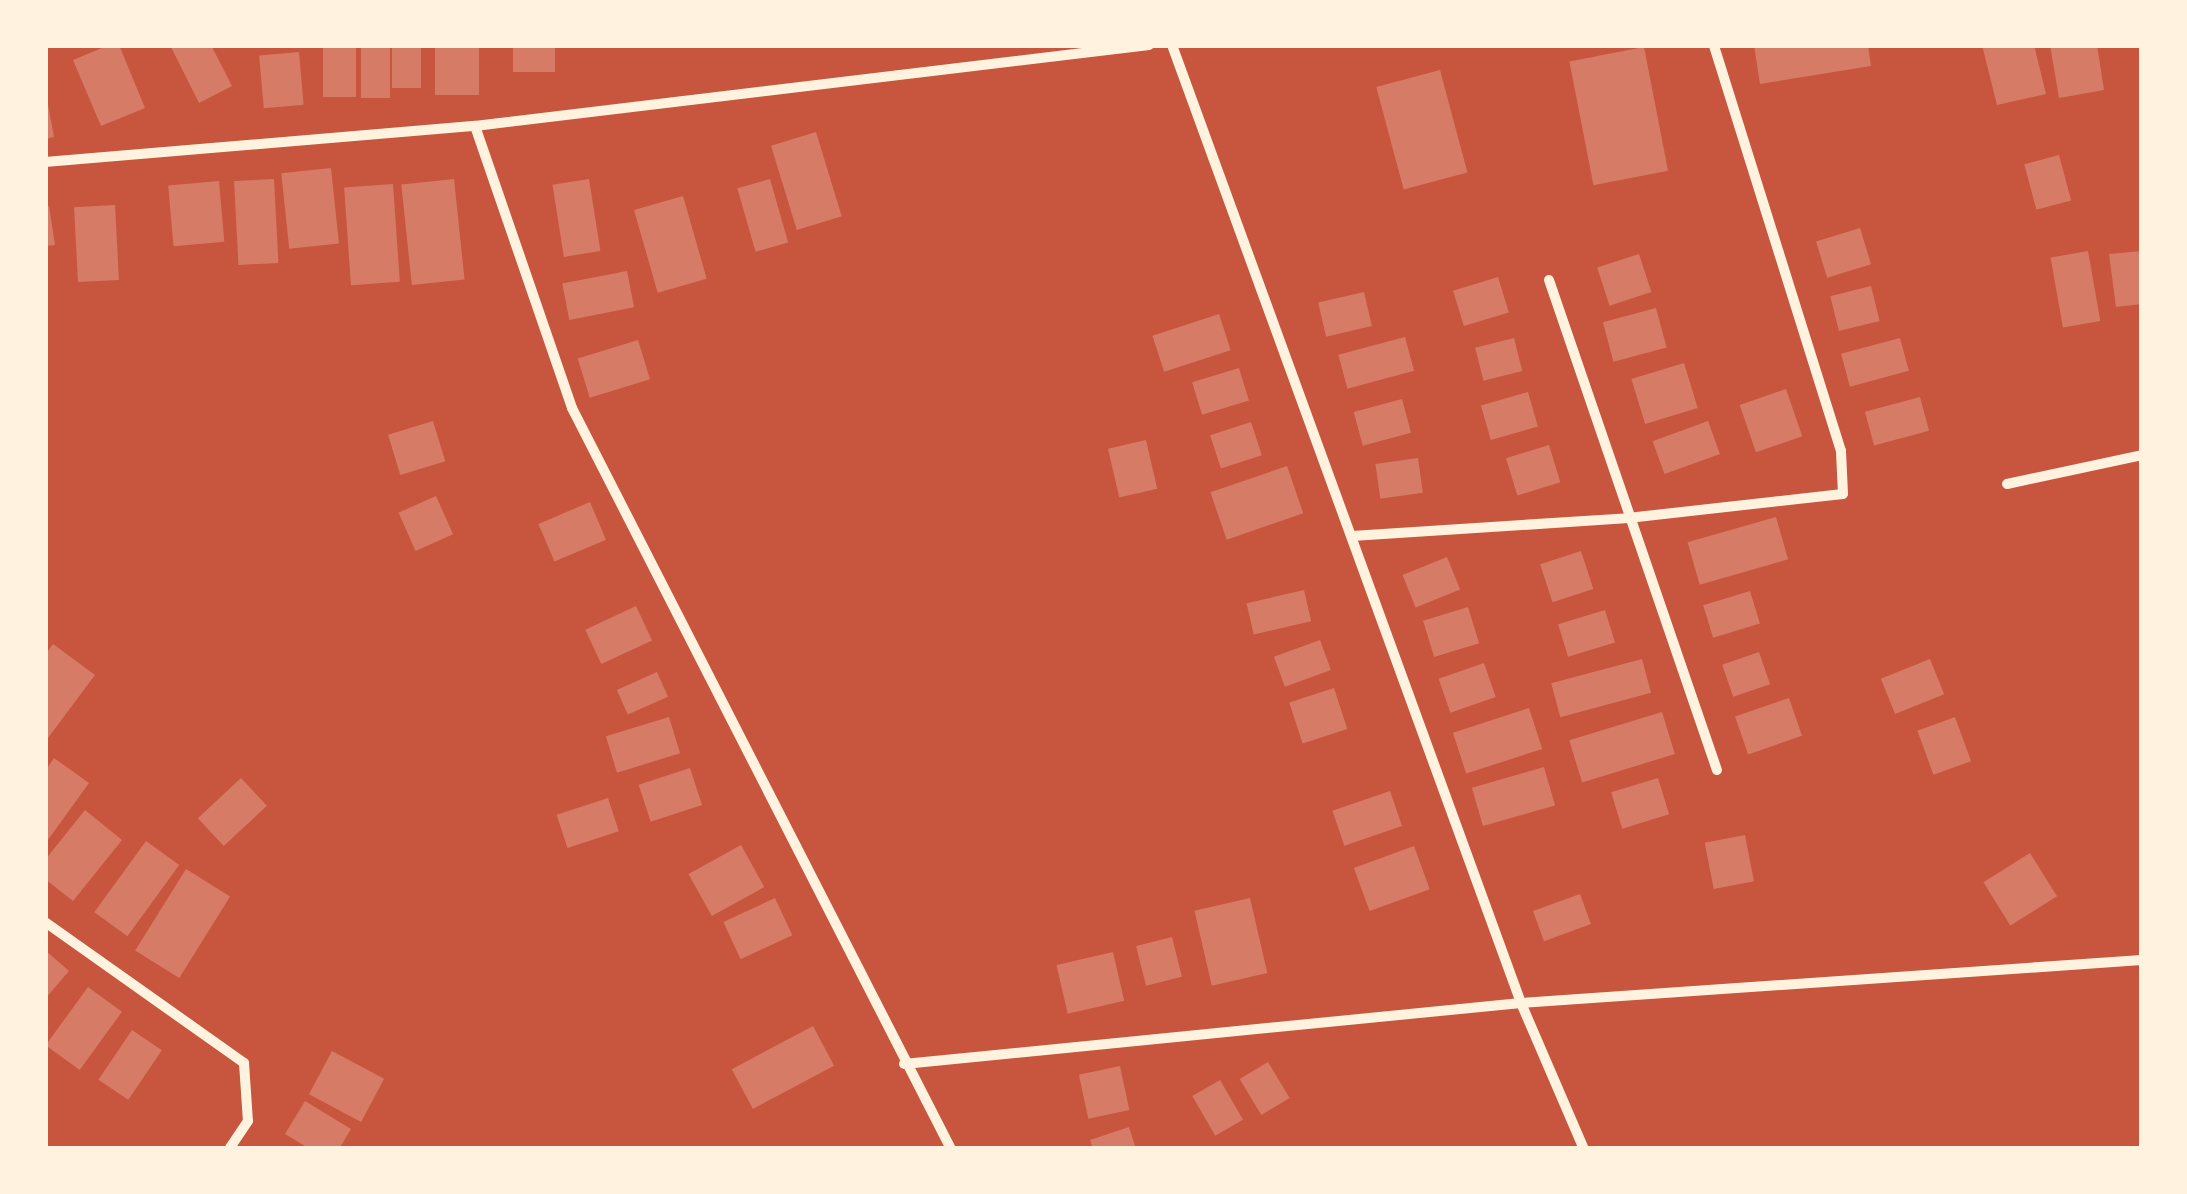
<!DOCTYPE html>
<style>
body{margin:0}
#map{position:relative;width:2187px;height:1194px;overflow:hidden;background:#c8553d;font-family:"PT Sans",sans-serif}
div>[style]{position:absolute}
.building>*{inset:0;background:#d67c66;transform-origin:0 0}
.minor>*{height:10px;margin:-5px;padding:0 5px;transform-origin:5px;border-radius:5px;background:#fff3e0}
span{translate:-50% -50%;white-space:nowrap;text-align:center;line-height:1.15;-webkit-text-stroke:10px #fff3e0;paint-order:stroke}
.frame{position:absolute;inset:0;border:48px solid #fff3e0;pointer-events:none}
</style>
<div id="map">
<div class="building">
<div style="clip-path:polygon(109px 45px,119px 45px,145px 108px,101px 126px,73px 60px)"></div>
<div style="clip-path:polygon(170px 45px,211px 45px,232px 86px,199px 103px)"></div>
<div style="left:323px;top:45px;width:33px;height:52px"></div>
<div style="left:361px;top:45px;width:29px;height:53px"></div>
<div style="left:392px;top:45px;width:29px;height:43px"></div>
<div style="left:435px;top:45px;width:44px;height:50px"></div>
<div style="left:513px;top:45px;width:42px;height:27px"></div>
<div style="clip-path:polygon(1754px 45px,1868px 45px,1871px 66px,1760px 84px)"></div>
<div style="clip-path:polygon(1982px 45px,2034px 45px,2046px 94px,1997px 105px)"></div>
<div style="clip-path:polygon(2050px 45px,2097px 45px,2104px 90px,2059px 98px)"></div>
<div style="left:1644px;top:47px;width:126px;height:76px;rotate:79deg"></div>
<div style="left:299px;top:52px;width:53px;height:40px;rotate:85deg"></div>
<div style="left:1440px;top:70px;width:106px;height:66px;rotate:75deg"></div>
<div style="clip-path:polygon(47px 99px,54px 137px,45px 139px,45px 100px)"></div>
<div style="left:816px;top:132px;width:88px;height:47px;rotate:73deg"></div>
<div style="left:2059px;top:155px;width:47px;height:36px;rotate:75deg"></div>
<div style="left:331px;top:168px;width:76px;height:50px;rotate:84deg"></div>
<div style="left:274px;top:179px;width:84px;height:40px;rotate:87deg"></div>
<div style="left:454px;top:179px;width:101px;height:53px;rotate:84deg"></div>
<div style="left:589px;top:179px;width:73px;height:37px;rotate:81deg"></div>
<div style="left:770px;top:179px;width:66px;height:34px;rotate:74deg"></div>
<div style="left:219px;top:181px;width:61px;height:51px;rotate:85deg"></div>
<div style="left:393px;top:184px;width:98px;height:49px;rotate:86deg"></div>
<div style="left:683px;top:196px;width:86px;height:51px;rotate:74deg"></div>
<div style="left:115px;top:205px;width:75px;height:41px;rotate:87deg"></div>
<div style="clip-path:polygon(49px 206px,55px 245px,45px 246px,45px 207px)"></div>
<div style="left:1860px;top:228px;width:38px;height:46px;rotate:73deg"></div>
<div style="left:2088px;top:251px;width:71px;height:38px;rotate:80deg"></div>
<div style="clip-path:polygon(2142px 251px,2142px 304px,2116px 307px,2109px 254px)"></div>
<div style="left:1639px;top:254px;width:40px;height:44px;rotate:72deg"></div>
<div style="left:627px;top:271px;width:37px;height:66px;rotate:79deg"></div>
<div style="left:1498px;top:277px;width:37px;height:47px;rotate:73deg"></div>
<div style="left:1871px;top:286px;width:36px;height:42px;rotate:76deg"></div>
<div style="left:1364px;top:292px;width:35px;height:47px;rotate:77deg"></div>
<div style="left:1656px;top:308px;width:41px;height:55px;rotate:75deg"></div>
<div style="left:1219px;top:314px;width:38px;height:70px;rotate:72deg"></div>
<div style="left:1405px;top:337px;width:35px;height:69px;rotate:75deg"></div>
<div style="left:1514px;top:338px;width:34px;height:40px;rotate:76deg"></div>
<div style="left:1900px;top:338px;width:34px;height:61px;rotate:75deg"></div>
<div style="left:638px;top:340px;width:41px;height:63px;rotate:73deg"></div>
<div style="left:1684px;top:363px;width:47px;height:55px;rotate:73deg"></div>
<div style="left:1239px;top:368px;width:34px;height:49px;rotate:73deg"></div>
<div style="left:1786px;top:389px;width:50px;height:49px;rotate:71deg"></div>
<div style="left:1528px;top:392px;width:36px;height:49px;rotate:74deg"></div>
<div style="left:1920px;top:397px;width:35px;height:57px;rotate:75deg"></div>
<div style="left:1402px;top:399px;width:35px;height:50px;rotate:75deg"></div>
<div style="left:433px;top:421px;width:42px;height:47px;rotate:73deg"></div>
<div style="left:1708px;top:421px;width:35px;height:59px;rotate:70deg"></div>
<div style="left:1251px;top:422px;width:35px;height:43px;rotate:72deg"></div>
<div style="left:1146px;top:440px;width:50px;height:39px;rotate:77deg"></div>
<div style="left:1549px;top:445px;width:39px;height:45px;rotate:73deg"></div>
<div style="left:1418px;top:458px;width:35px;height:43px;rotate:82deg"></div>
<div style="left:1287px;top:466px;width:50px;height:81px;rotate:71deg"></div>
<div style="left:436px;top:496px;width:42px;height:41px;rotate:66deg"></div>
<div style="left:590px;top:502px;width:41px;height:56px;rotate:67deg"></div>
<div style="left:1776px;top:517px;width:44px;height:92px;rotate:74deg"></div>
<div style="left:1581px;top:551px;width:40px;height:43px;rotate:72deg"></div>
<div style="left:1447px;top:557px;width:35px;height:48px;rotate:68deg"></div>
<div style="left:1304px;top:590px;width:32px;height:59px;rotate:77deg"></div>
<div style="left:1750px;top:591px;width:34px;height:49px;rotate:73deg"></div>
<div style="left:636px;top:606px;width:38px;height:56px;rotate:65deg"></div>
<div style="left:1468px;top:607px;width:38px;height:47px;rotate:73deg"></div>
<div style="left:1605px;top:610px;width:34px;height:49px;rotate:73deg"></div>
<div style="left:1320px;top:640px;width:32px;height:49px;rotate:70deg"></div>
<div style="clip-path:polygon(53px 644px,95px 675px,45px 742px,45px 655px)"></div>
<div style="left:1759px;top:652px;width:34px;height:39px;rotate:71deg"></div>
<div style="left:1642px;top:659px;width:35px;height:94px;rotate:75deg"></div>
<div style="left:1930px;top:659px;width:38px;height:53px;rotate:68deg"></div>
<div style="left:1484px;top:663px;width:36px;height:48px;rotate:71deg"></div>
<div style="left:657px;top:672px;width:27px;height:44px;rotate:66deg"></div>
<div style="left:1334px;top:688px;width:43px;height:47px;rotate:72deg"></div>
<div style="left:1789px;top:698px;width:40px;height:57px;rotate:71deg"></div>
<div style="left:1529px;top:708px;width:43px;height:80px;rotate:72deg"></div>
<div style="left:1662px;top:712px;width:44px;height:97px;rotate:73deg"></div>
<div style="left:669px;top:717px;width:38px;height:66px;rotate:73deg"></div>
<div style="left:1955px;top:717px;width:47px;height:40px;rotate:70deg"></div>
<div style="clip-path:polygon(54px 758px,89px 783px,45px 844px,45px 771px)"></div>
<div style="left:1544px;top:767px;width:40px;height:75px;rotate:74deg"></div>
<div style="left:690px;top:768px;width:39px;height:54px;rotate:72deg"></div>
<div style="left:241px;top:778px;width:38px;height:59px;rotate:47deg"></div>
<div style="left:1658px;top:778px;width:38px;height:49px;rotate:73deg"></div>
<div style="left:1390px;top:791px;width:37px;height:61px;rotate:71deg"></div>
<div style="left:608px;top:798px;width:35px;height:54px;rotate:72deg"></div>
<div style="clip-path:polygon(85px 810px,122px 840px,73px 901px,45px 879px,45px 860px)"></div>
<div style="left:1745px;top:835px;width:47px;height:41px;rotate:79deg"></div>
<div style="left:146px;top:841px;width:41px;height:88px;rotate:36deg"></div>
<div style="left:741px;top:845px;width:48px;height:60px;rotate:61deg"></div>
<div style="left:1414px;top:846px;width:46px;height:64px;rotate:70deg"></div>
<div style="left:2030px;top:853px;width:51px;height:55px;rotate:58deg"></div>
<div style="left:186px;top:869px;width:52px;height:96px;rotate:32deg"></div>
<div style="left:1580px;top:894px;width:32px;height:50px;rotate:70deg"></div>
<div style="left:775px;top:898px;width:41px;height:57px;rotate:65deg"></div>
<div style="left:1250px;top:898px;width:77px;height:57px;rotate:77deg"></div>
<div style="left:1172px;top:937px;width:41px;height:37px;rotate:76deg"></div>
<div style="clip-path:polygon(45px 950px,69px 971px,45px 999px)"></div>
<div style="left:1113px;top:952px;width:50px;height:58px;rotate:77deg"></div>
<div style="left:88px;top:987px;width:42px;height:72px;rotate:36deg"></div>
<div style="left:813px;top:1026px;width:45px;height:92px;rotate:62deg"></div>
<div style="left:132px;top:1030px;width:36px;height:60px;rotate:34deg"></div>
<div style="left:332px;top:1051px;width:59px;height:49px;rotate:28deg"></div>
<div style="left:1268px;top:1062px;width:42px;height:33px;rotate:59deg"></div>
<div style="left:1120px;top:1066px;width:45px;height:42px;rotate:78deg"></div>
<div style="left:1220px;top:1080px;width:46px;height:32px;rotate:60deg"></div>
<div style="clip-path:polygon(305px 1101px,351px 1129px,339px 1149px,310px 1149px,285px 1134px)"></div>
<div style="clip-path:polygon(1129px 1127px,1136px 1149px,1093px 1149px,1090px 1140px)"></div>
</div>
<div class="minor">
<div style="left:1172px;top:45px;width:1020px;rotate:69.98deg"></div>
<div style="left:1521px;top:1003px;width:159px;rotate:66.7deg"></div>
<div style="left:475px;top:126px;width:298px;rotate:71deg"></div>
<div style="left:572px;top:408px;width:832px;rotate:62.91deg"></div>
<div style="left:45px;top:162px;width:432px;rotate:-4.8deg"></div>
<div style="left:475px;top:126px;width:679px;rotate:-6.85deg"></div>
<div style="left:1549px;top:280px;width:518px;rotate:71.08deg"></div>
<div style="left:2007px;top:484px;width:138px;rotate:-12.1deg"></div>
<div style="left:1352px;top:536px;width:277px;rotate:-3.7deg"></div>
<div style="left:1628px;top:518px;width:216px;rotate:-6.4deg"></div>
<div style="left:1843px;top:494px;width:43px;rotate:-92.7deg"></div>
<div style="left:1841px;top:451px;width:425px;rotate:-107.4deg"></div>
<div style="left:45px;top:922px;width:244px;rotate:35.3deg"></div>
<div style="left:244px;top:1063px;width:58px;rotate:86.1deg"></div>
<div style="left:248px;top:1121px;width:34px;rotate:124deg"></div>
<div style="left:904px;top:1064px;width:620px;rotate:-5.65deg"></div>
<div style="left:1521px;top:1003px;width:622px;rotate:-3.96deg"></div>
</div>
<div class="frame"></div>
</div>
